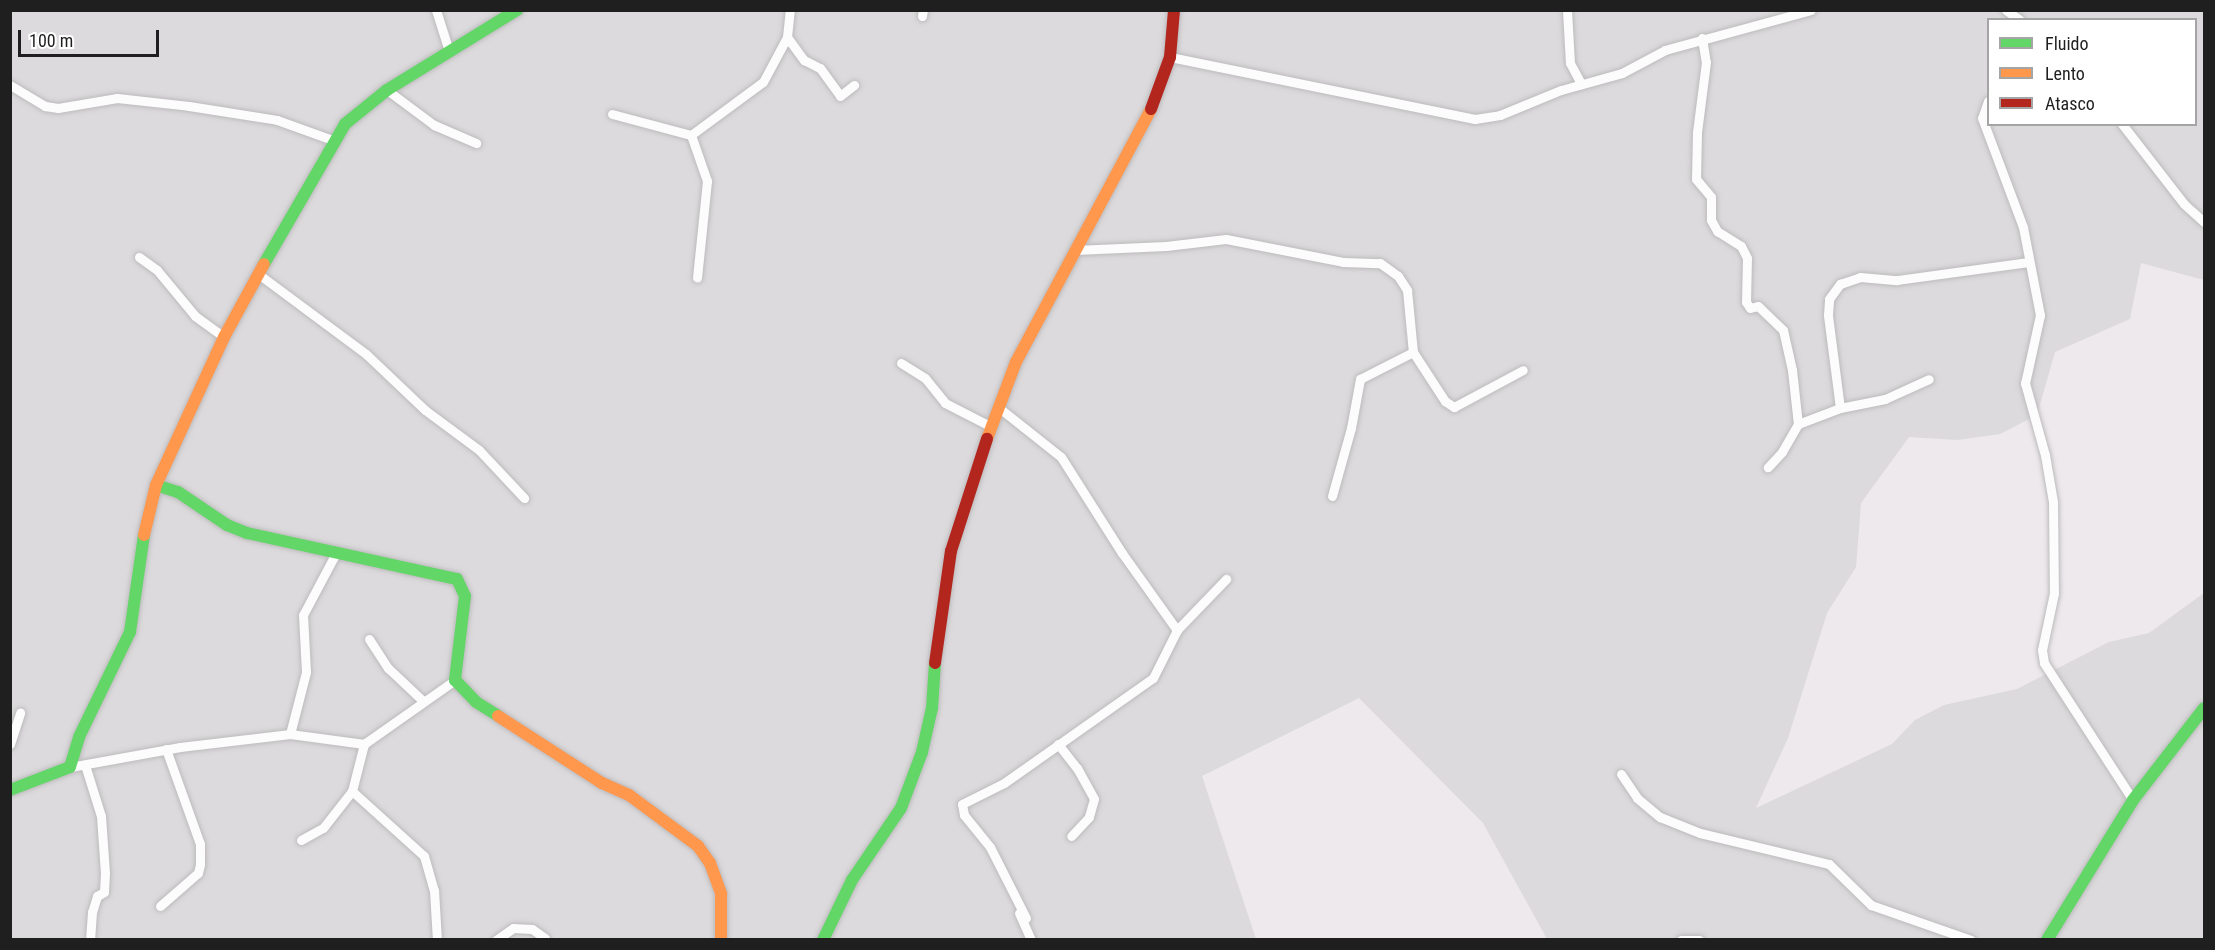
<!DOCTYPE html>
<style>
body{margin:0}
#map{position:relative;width:2215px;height:950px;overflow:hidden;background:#ede9ec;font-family:"Roboto Condensed",sans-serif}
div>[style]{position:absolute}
.residential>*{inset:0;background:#dcdadc}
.roads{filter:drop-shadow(0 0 2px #bdbbbd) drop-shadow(0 0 2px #bdbbbd)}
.street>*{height:9px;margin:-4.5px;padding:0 4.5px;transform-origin:4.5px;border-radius:4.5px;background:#fcfcfc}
.fast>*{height:12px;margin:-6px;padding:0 6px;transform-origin:6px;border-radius:6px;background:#63d668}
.slow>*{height:12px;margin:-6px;padding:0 6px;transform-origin:6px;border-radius:6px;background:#ff974d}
.jam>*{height:12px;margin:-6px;padding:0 6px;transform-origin:6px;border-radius:6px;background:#b3261e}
span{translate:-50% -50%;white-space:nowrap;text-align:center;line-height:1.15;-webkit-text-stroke:4.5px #fff;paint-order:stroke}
.frame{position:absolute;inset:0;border:12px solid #1f1f1f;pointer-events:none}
.legend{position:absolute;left:1987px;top:18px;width:210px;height:108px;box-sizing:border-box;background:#fff;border:2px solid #a5a5a5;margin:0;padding:8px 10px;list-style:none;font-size:18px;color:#1f1f1f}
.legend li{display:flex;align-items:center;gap:12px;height:30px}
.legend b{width:30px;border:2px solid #a5a5a5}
.scale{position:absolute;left:18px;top:30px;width:141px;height:27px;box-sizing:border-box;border:3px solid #1f1f1f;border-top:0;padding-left:8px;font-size:18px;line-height:21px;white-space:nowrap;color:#1f1f1f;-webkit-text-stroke:4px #fff;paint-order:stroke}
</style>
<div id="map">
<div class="residential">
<div style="clip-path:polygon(evenodd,10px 11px,2204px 11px,2204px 280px,2141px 263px,2130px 319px,2055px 352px,2037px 415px,2000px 434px,1958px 440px,1909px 437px,1861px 503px,1856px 567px,1827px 613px,1788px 738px,1756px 808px,1892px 744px,1915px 720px,1944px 705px,2017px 689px,2109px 642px,2149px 633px,2204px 593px,2204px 939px,1547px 939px,1483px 823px,1359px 698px,1202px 776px,1256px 939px,11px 939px,10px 11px,1988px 20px,2196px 20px,2196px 124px,1988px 124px,1988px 20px)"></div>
</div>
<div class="roads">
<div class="street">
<div style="left:436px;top:10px;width:43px;rotate:72.4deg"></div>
<div style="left:1567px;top:10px;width:53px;rotate:86.8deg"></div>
<div style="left:1570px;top:63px;width:24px;rotate:62deg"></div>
<div style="left:2006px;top:10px;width:17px;rotate:36deg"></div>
<div style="left:922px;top:16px;width:6px;rotate:-81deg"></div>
<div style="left:787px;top:37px;width:29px;rotate:54deg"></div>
<div style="left:804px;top:60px;width:18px;rotate:27deg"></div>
<div style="left:820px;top:68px;width:34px;rotate:54deg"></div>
<div style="left:840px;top:96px;width:18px;rotate:-38deg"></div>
<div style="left:1702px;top:38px;width:24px;rotate:81deg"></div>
<div style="left:1706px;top:62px;width:71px;rotate:97.3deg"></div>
<div style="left:1697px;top:132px;width:47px;rotate:91.2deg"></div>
<div style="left:1696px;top:179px;width:23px;rotate:50deg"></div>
<div style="left:1711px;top:197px;width:23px;rotate:90deg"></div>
<div style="left:1711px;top:220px;width:13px;rotate:61deg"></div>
<div style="left:1717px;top:231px;width:28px;rotate:32deg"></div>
<div style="left:1741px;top:246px;width:13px;rotate:63deg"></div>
<div style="left:1747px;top:258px;width:44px;rotate:91.3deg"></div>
<div style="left:1746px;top:302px;width:7px;rotate:56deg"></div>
<div style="left:1750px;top:308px;width:8px;rotate:-14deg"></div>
<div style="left:1758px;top:306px;width:35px;rotate:44deg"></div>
<div style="left:1783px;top:330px;width:41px;rotate:77.3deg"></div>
<div style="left:1792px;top:370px;width:54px;rotate:83.7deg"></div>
<div style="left:1798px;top:424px;width:32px;rotate:120deg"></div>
<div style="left:1782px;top:452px;width:21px;rotate:133deg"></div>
<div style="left:1170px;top:57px;width:311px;rotate:11.5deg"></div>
<div style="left:1475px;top:119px;width:25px;rotate:-9deg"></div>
<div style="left:1500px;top:115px;width:66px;rotate:-22.3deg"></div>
<div style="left:1561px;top:90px;width:63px;rotate:-15.6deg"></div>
<div style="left:1622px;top:73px;width:49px;rotate:-28.1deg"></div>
<div style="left:1665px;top:50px;width:151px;rotate:-15.3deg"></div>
<div style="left:10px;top:85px;width:41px;rotate:31deg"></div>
<div style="left:45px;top:106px;width:13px;rotate:9deg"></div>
<div style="left:58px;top:108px;width:60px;rotate:-9.6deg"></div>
<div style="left:117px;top:98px;width:72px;rotate:6.3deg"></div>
<div style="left:189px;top:106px;width:89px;rotate:9deg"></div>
<div style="left:277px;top:120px;width:59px;rotate:19.7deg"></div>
<div style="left:387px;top:90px;width:59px;rotate:36.7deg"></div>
<div style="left:434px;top:125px;width:46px;rotate:23.2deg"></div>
<div style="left:1988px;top:101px;width:18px;rotate:109deg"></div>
<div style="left:1982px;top:118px;width:116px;rotate:69.4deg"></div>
<div style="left:2023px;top:227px;width:90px;rotate:79.1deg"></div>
<div style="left:2040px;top:315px;width:70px;rotate:102.4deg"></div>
<div style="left:2025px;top:383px;width:75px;rotate:74.5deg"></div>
<div style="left:2045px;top:455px;width:48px;rotate:80.3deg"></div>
<div style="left:2053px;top:502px;width:91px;rotate:89.4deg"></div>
<div style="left:2054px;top:593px;width:58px;rotate:101.9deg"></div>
<div style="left:2042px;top:650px;width:13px;rotate:81deg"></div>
<div style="left:2044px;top:663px;width:163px;rotate:57deg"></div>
<div style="left:612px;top:114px;width:82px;rotate:14.9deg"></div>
<div style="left:691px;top:135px;width:89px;rotate:-36.4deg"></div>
<div style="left:763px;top:82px;width:51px;rotate:-61.9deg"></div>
<div style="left:787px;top:37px;width:27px;rotate:-84deg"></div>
<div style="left:2122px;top:124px;width:101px;rotate:52.2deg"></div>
<div style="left:2184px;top:204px;width:27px;rotate:42deg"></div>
<div style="left:691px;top:135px;width:49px;rotate:70.8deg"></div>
<div style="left:707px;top:181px;width:97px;rotate:95.9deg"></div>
<div style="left:1075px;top:250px;width:91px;rotate:-2.5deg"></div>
<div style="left:1166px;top:246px;width:60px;rotate:-6.7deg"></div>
<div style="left:1226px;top:239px;width:119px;rotate:11.1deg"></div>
<div style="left:1343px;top:262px;width:37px;rotate:2deg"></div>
<div style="left:1380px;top:263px;width:22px;rotate:36deg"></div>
<div style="left:1398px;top:276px;width:17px;rotate:57deg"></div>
<div style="left:1407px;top:290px;width:62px;rotate:84.5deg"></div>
<div style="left:1413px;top:352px;width:59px;rotate:56.9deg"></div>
<div style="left:1445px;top:401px;width:11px;rotate:34deg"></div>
<div style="left:1454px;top:407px;width:78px;rotate:-28.2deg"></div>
<div style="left:139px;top:257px;width:22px;rotate:36deg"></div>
<div style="left:157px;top:270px;width:60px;rotate:50.4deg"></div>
<div style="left:195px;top:316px;width:36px;rotate:36deg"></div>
<div style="left:257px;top:273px;width:136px;rotate:36.6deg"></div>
<div style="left:366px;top:354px;width:81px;rotate:43.5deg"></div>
<div style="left:425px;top:410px;width:67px;rotate:36.5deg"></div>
<div style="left:479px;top:450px;width:66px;rotate:46.8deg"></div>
<div style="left:901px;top:363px;width:28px;rotate:32deg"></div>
<div style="left:925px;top:378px;width:32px;rotate:51deg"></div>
<div style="left:945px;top:403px;width:51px;rotate:27.1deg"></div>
<div style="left:998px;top:407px;width:80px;rotate:38.4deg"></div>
<div style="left:1061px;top:457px;width:114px;rotate:57.6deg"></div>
<div style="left:1122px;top:553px;width:95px;rotate:54.5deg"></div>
<div style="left:1840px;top:408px;width:94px;rotate:-97.4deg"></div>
<div style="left:1828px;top:315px;width:16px;rotate:-86deg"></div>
<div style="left:1829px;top:299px;width:19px;rotate:-54deg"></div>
<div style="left:1840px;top:284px;width:21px;rotate:-19deg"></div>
<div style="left:1860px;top:277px;width:37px;rotate:5deg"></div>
<div style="left:1897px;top:280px;width:132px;rotate:-7.8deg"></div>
<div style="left:1798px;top:424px;width:45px;rotate:-20.9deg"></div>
<div style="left:1840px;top:408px;width:46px;rotate:-11.3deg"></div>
<div style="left:1885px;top:399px;width:48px;rotate:-24.4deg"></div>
<div style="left:1332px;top:496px;width:71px;rotate:-74.4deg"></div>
<div style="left:1351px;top:428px;width:50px;rotate:-79.6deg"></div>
<div style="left:1360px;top:379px;width:59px;rotate:-27deg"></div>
<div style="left:369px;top:639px;width:35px;rotate:57deg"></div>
<div style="left:388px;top:668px;width:47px;rotate:43.3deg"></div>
<div style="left:290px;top:734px;width:64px;rotate:-75.5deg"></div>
<div style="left:306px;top:672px;width:57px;rotate:-93deg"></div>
<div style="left:303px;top:615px;width:70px;rotate:-62deg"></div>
<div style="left:10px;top:744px;width:33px;rotate:-72deg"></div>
<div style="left:1058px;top:744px;width:31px;rotate:52deg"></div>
<div style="left:1077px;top:768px;width:35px;rotate:61deg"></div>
<div style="left:1094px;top:799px;width:19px;rotate:106deg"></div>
<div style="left:1089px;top:817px;width:26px;rotate:133deg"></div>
<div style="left:85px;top:765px;width:53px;rotate:72.6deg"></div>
<div style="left:101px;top:816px;width:57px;rotate:86deg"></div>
<div style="left:105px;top:873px;width:19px;rotate:93deg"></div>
<div style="left:104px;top:892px;width:8px;rotate:150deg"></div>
<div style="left:97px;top:896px;width:17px;rotate:107deg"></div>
<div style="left:92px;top:912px;width:26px;rotate:94deg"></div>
<div style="left:70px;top:767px;width:112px;rotate:-10.3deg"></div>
<div style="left:180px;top:747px;width:111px;rotate:-6.7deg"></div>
<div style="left:290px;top:734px;width:75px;rotate:7.7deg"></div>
<div style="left:364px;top:744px;width:111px;rotate:-35.1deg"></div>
<div style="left:1621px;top:774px;width:29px;rotate:56deg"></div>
<div style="left:1637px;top:798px;width:30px;rotate:40deg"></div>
<div style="left:1660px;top:817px;width:43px;rotate:21.8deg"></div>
<div style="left:1700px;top:833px;width:133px;rotate:13.5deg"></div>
<div style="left:1829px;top:864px;width:59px;rotate:44.3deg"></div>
<div style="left:1871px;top:905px;width:106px;rotate:19.3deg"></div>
<div style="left:352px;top:791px;width:97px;rotate:42.1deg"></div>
<div style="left:424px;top:856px;width:35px;rotate:74deg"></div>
<div style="left:434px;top:890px;width:50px;rotate:86.6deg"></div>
<div style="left:301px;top:840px;width:25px;rotate:-29deg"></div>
<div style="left:323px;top:828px;width:47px;rotate:-51.9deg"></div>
<div style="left:352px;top:791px;width:49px;rotate:-75.7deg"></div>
<div style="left:160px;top:906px;width:50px;rotate:-41deg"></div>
<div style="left:198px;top:873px;width:9px;rotate:-77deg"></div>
<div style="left:200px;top:864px;width:20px;rotate:-90deg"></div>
<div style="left:200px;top:844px;width:101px;rotate:-109.7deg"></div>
<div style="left:1019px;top:913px;width:30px;rotate:66deg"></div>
<div style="left:1026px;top:918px;width:80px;rotate:-116.9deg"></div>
<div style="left:990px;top:847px;width:41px;rotate:-129.1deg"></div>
<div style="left:964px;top:815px;width:11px;rotate:-100deg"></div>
<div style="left:962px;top:804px;width:47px;rotate:-26.6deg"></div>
<div style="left:1004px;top:783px;width:182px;rotate:-35.2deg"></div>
<div style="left:1153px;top:678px;width:54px;rotate:-63.4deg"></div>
<div style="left:1177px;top:630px;width:71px;rotate:-46.1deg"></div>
<div style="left:496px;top:940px;width:21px;rotate:-35deg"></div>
<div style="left:513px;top:928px;width:19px;rotate:3deg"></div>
<div style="left:532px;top:929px;width:16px;rotate:35deg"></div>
<div style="left:1681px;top:940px;width:18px"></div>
</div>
<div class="fast">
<div style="left:264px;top:264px;width:162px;rotate:-59.9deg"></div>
<div style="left:345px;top:124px;width:54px;rotate:-39deg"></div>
<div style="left:387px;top:90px;width:153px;rotate:-31.6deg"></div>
<div style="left:156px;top:485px;width:23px;rotate:18deg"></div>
<div style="left:178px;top:492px;width:59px;rotate:34deg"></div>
<div style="left:227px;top:525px;width:22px;rotate:22deg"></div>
<div style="left:247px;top:533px;width:215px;rotate:12.4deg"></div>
<div style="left:457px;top:579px;width:19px;rotate:65deg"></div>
<div style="left:465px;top:596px;width:85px;rotate:96.8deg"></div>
<div style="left:455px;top:680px;width:30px;rotate:46deg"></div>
<div style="left:476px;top:702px;width:26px;rotate:32deg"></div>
<div style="left:10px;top:790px;width:64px;rotate:-21deg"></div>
<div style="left:70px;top:767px;width:31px;rotate:-73deg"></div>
<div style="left:79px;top:737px;width:117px;rotate:-64.1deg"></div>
<div style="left:130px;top:632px;width:98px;rotate:-81.8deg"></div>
<div style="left:823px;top:940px;width:67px;rotate:-64.2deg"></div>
<div style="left:852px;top:880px;width:87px;rotate:-55.8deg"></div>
<div style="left:901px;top:808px;width:60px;rotate:-69.4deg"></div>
<div style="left:922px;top:752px;width:45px;rotate:-77.2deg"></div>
<div style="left:932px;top:708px;width:45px;rotate:-86.2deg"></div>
<div style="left:2047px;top:940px;width:164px;rotate:-58.4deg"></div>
<div style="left:2133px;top:800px;width:116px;rotate:-52.3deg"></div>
</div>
<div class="slow">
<div style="left:987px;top:439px;width:82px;rotate:-69.4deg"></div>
<div style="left:1016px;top:362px;width:287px;rotate:-61.9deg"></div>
<div style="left:144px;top:535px;width:51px;rotate:-76.5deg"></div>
<div style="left:156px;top:485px;width:163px;rotate:-65.3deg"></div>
<div style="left:224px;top:337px;width:83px;rotate:-61.3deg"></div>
<div style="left:498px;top:716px;width:124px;rotate:32.8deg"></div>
<div style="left:602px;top:783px;width:30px;rotate:24deg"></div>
<div style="left:629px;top:795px;width:86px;rotate:36.5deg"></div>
<div style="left:698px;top:846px;width:21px;rotate:55deg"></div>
<div style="left:710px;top:863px;width:33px;rotate:70deg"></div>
<div style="left:721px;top:894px;width:46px;rotate:90deg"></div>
</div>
<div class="jam">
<div style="left:1151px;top:109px;width:55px;rotate:-69.9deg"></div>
<div style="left:1170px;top:57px;width:47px;rotate:-85.1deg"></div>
<div style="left:935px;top:663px;width:113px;rotate:-81.9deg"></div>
<div style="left:951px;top:551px;width:118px;rotate:-72.2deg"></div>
</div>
</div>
<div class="frame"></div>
<ul class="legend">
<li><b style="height:8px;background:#63d668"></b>Fluido</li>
<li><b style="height:8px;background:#ff974d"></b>Lento</li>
<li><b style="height:8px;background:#b3261e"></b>Atasco</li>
</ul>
<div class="scale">100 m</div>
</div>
